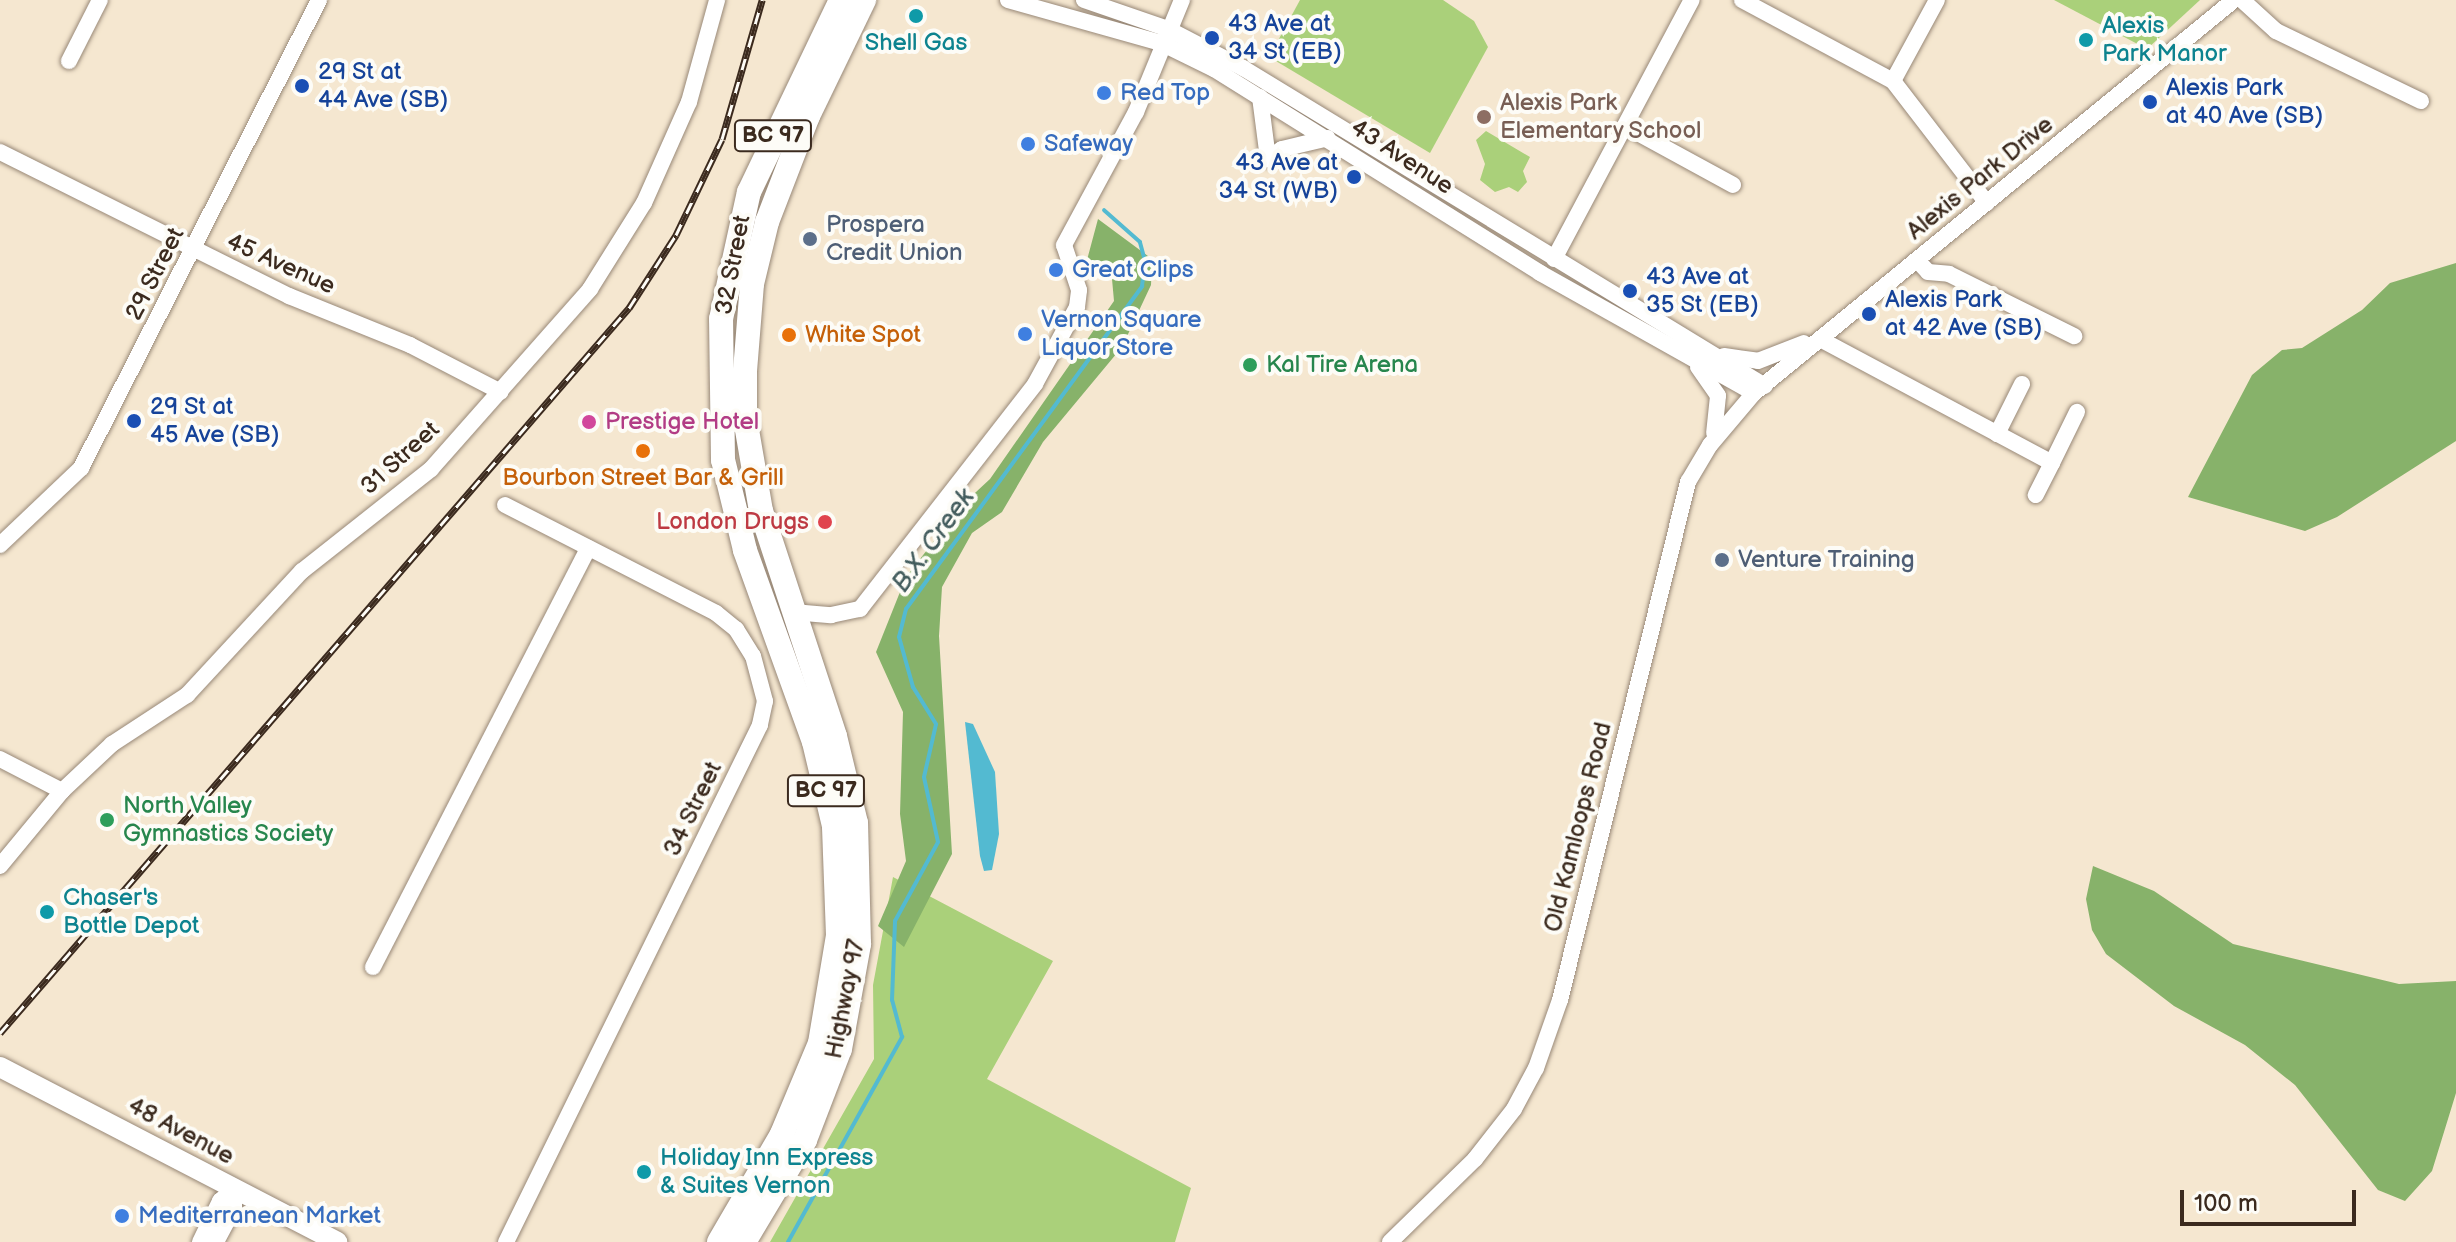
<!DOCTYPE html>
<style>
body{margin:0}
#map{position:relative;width:2456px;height:1242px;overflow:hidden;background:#f5e7d0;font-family:"Balsamiq Sans",sans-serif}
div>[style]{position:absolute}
.green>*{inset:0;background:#aad07a}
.forest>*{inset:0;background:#87b26a}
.water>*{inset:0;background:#53bad1}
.stream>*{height:4px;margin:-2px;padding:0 2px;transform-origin:2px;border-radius:2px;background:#53bad1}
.roads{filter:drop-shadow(0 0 2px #988877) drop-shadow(0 0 2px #988877)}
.minor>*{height:16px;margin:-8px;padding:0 8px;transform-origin:8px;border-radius:8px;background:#fff}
.major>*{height:20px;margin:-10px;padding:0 10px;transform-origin:10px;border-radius:10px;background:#fff}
.highway>*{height:24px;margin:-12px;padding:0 12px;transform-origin:12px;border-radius:12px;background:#fff}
.rail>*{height:7px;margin-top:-3.5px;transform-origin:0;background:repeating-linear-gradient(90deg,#fdfcf7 0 12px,#3b2a1e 0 24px);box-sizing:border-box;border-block:2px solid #3b2a1e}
.dots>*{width:22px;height:22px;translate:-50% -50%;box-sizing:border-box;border:4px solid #fdfcf7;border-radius:50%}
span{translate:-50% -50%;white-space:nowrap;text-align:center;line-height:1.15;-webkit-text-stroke:8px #fdfcf7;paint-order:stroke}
.shield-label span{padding:2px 6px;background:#fdfcf7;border:2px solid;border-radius:6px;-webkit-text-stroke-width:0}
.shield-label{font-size:22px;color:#3b2a1e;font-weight:700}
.transit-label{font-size:24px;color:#164399}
.left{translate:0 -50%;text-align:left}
.right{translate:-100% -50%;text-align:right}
.culture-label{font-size:24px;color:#0d838f}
.shop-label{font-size:24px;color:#366cbe}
.education-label{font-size:24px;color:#785e54}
.street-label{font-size:24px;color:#3b2a1e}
.service-label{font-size:24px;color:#4e5e75}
.food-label{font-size:24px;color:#c56008}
.leisure-label{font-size:24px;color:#27864d}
.hotel-label{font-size:24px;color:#b23c85}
.health-label{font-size:24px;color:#be3a42}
.water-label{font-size:26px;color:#435c5d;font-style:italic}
.scale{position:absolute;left:2180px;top:1190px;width:176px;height:36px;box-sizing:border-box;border:4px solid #3b2a1e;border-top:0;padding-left:10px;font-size:24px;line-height:28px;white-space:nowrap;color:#3b2a1e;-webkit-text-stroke:6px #fdfcf7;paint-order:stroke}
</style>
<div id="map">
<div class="green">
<div style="clip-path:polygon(1300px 0,1443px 0,1474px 21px,1488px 47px,1430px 153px,1269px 57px)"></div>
<div style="clip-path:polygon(2054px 0,2200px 0,2147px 49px)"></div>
<div style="clip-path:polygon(1486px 131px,1530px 157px,1523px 171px,1527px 182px,1518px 192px,1509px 187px,1495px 192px,1480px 180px,1485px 164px,1476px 140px)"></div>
<div style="clip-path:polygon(893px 877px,1053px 961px,987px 1079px,1191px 1188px,1175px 1242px,770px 1242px,874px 1059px,873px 985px)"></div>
</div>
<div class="forest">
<div style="clip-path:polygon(1098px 219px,1152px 259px,1151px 285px,1122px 347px,1043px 442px,1002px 512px,972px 533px,942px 587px,939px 636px,952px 854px,904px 947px,878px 926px,906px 861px,900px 814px,903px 712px,876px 652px,906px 577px,962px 505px,990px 479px,1114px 301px,1112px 279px,1087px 260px)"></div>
<div style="clip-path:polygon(2456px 263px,2456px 441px,2337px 517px,2305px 531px,2188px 497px,2252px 375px,2282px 350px,2302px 348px,2362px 310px,2390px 283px)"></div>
<div style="clip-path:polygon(2093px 866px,2154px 891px,2233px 944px,2399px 984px,2456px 981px,2456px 1093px,2432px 1171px,2405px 1201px,2378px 1190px,2295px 1085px,2245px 1045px,2174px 1006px,2106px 954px,2092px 930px,2086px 899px)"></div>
</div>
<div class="water">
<div style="clip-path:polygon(965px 722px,973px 724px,995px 772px,999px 834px,992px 870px,984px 871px,980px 856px)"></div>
</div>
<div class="stream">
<div style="left:788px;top:1242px;width:235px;rotate:-60.9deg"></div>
<div style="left:902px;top:1037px;width:38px;rotate:-105deg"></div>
<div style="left:892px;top:1000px;width:79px;rotate:-87.8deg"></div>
<div style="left:895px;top:921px;width:90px;rotate:-61.4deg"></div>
<div style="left:938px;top:842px;width:66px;rotate:-102.2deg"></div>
<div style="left:924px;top:777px;width:54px;rotate:-77.2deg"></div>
<div style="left:936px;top:724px;width:44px;rotate:-121.9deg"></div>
<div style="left:913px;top:687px;width:52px;rotate:-105.6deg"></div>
<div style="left:899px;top:637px;width:29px;rotate:-76deg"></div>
<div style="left:906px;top:609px;width:400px;rotate:-53.8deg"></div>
<div style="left:1142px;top:286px;width:25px;rotate:-83deg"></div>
<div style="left:1145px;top:261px;width:20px;rotate:-105deg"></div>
<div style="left:1140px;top:242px;width:48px;rotate:-138.4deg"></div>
</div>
<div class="roads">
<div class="minor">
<div style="left:1008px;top:0;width:159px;rotate:15.7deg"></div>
<div style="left:1161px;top:43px;width:59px;rotate:26.1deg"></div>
<div style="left:1214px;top:69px;width:385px;rotate:32deg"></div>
<div style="left:1540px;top:273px;width:245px;rotate:29.3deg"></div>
<div style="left:1084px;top:0;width:89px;rotate:19deg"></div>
<div style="left:1168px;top:29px;width:85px;rotate:27.5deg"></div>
<div style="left:1243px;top:68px;width:611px;rotate:31.35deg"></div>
<div style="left:1742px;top:0;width:171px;rotate:28.2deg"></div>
<div style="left:1893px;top:81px;width:154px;rotate:52.4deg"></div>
<div style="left:2242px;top:0;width:46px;rotate:42.4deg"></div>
<div style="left:2276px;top:31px;width:161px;rotate:25.8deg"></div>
<div style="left:69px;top:61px;width:68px;rotate:-63.1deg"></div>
<div style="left:1893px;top:81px;width:92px;rotate:-61.5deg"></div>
<div style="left:1260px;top:97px;width:63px;rotate:82.6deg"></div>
<div style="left:1625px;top:126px;width:123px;rotate:28.6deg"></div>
<div style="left:0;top:152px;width:323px;rotate:26.5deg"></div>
<div style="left:289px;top:296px;width:131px;rotate:22deg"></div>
<div style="left:410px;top:345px;width:102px;rotate:27.3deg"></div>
<div style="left:1268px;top:159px;width:17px;rotate:-36deg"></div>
<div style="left:1282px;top:149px;width:47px;rotate:-13.4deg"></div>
<div style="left:1554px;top:259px;width:293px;rotate:-62deg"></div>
<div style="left:1917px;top:260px;width:16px;rotate:47deg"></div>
<div style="left:1928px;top:272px;width:21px;rotate:5deg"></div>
<div style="left:1949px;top:274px;width:140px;rotate:26.4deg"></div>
<div style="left:1820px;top:339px;width:263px;rotate:28.1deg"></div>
<div style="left:2052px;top:463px;width:36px;rotate:117deg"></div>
<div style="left:1724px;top:356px;width:34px;rotate:8deg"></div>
<div style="left:1758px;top:361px;width:49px;rotate:-21.4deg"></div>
<div style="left:1698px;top:367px;width:35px;rotate:55deg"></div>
<div style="left:1718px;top:396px;width:37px;rotate:96deg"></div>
<div style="left:1997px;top:434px;width:56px;rotate:-63.4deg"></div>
<div style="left:2052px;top:463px;width:57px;rotate:-63.9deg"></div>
<div style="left:505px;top:505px;width:237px;rotate:27.1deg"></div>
<div style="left:716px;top:613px;width:26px;rotate:39deg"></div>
<div style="left:736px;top:629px;width:32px;rotate:58deg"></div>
<div style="left:753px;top:656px;width:47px;rotate:75.1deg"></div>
<div style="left:765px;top:701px;width:25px;rotate:102deg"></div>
<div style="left:760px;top:725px;width:576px;rotate:116.16deg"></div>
<div style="left:0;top:545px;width:112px;rotate:-43.5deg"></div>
<div style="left:81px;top:468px;width:525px;rotate:-63.04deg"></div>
<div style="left:793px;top:612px;width:38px;rotate:5deg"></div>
<div style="left:831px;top:615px;width:30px;rotate:-12deg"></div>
<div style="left:860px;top:609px;width:285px;rotate:-52.1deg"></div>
<div style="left:1035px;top:384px;width:88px;rotate:-61.4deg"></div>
<div style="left:1077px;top:307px;width:17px;rotate:-83deg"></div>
<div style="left:1079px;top:290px;width:47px;rotate:-108.4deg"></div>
<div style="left:1064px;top:245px;width:151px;rotate:-61.6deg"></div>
<div style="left:1136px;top:112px;width:121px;rotate:-67.7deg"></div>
<div style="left:0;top:759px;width:70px;rotate:27.3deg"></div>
<div style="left:0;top:866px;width:97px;rotate:-50.4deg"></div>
<div style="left:62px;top:791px;width:69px;rotate:-43.2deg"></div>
<div style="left:112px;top:744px;width:90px;rotate:-33.2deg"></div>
<div style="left:187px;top:695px;width:169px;rotate:-47.2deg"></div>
<div style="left:302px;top:571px;width:164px;rotate:-38.3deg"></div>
<div style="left:431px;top:469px;width:240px;rotate:-48.5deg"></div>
<div style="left:590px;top:289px;width:102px;rotate:-57.9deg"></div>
<div style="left:644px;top:203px;width:111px;rotate:-66deg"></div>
<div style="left:689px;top:102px;width:106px;rotate:-74.6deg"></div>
<div style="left:373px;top:967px;width:471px;rotate:-62.8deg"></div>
<div style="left:200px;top:1242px;width:46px;rotate:-64deg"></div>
<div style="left:220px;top:1201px;width:19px;rotate:-43deg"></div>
<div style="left:216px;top:1242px;width:38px;rotate:-62deg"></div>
<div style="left:234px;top:1208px;width:20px;rotate:-90deg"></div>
<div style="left:1390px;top:1242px;width:119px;rotate:-44.3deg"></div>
<div style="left:1475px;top:1159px;width:63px;rotate:-52deg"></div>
<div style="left:1514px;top:1109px;width:47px;rotate:-61.8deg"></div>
<div style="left:1536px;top:1068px;width:72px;rotate:-70.6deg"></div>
<div style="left:1560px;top:1000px;width:534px;rotate:-76.12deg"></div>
<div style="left:1688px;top:482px;width:43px;rotate:-59.3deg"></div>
<div style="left:1710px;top:445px;width:68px;rotate:-49.8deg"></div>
<div style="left:1754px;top:393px;width:620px;rotate:-39.31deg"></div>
</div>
<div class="major">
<div style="left:0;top:1067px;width:380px;rotate:27.4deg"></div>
</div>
<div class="highway">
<div style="left:719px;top:1242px;width:125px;rotate:-59.7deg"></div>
<div style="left:782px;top:1134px;width:99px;rotate:-67.3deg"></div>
<div style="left:820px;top:1043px;width:109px;rotate:-80.5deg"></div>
<div style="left:838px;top:936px;width:110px;rotate:-92.1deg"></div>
<div style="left:834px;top:826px;width:86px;rotate:-103.4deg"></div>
<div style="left:814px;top:742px;width:204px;rotate:-109.8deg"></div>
<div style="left:745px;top:550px;width:93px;rotate:-103.7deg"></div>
<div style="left:723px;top:460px;width:141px;rotate:-90.8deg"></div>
<div style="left:721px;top:319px;width:130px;rotate:-77.6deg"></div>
<div style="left:749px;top:192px;width:213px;rotate:-64.4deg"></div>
<div style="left:744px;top:1242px;width:119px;rotate:-59.1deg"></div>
<div style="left:805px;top:1140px;width:97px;rotate:-69deg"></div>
<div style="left:840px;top:1049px;width:107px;rotate:-79.7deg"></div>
<div style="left:859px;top:944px;width:121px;rotate:-91.4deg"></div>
<div style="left:856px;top:823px;width:89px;rotate:-103.6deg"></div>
<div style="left:835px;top:736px;width:237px;rotate:-108.2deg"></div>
<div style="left:761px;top:511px;width:94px;rotate:-99.8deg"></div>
<div style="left:745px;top:418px;width:47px;rotate:-90deg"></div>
<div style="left:745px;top:371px;width:87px;rotate:-85.4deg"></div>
<div style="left:752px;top:284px;width:64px;rotate:-76.4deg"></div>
<div style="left:767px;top:222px;width:114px;rotate:-68.9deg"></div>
<div style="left:808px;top:116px;width:129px;rotate:-64.2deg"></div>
</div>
</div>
<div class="rail">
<div style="left:0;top:1033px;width:960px;rotate:-49.06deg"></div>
<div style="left:629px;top:308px;width:87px;rotate:-57.2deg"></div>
<div style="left:676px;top:235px;width:106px;rotate:-64.4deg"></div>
<div style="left:722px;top:139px;width:145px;rotate:-73.9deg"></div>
</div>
<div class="dots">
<div style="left:916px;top:16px;background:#0f9aa8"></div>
<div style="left:1212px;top:38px;background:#1a4fb4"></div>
<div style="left:2086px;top:40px;background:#0f9aa8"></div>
<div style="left:302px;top:86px;background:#1a4fb4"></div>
<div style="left:1104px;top:93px;background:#3f7fe0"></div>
<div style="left:2150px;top:102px;background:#1a4fb4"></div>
<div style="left:1484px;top:117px;background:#8d6e63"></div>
<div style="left:1028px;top:144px;background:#3f7fe0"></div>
<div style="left:1354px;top:177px;background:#1a4fb4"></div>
<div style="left:810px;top:239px;background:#5c6f8a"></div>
<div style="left:1056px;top:270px;background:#3f7fe0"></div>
<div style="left:1630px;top:291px;background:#1a4fb4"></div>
<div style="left:1869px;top:314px;background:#1a4fb4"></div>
<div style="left:1025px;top:334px;background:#3f7fe0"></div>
<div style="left:789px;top:335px;background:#e8710a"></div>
<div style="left:1250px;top:365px;background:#2e9e5b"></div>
<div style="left:134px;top:421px;background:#1a4fb4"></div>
<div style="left:589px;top:422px;background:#d1479c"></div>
<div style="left:643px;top:451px;background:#e8710a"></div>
<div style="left:825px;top:522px;background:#e0444e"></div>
<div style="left:1722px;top:560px;background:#5c6f8a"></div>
<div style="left:107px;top:820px;background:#2e9e5b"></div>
<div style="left:47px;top:912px;background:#0f9aa8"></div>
<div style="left:644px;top:1172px;background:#0f9aa8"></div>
<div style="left:122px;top:1216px;background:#3f7fe0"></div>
</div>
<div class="shield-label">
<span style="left:773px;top:136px">BC 97</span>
<span style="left:826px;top:791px">BC 97</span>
</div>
<div class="transit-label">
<span class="left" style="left:1228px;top:38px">43 Ave at<br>34 St (EB)</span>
<span class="left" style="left:318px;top:86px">29 St at<br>44 Ave (SB)</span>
<span class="left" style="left:2166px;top:102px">Alexis Park<br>at 40 Ave (SB)</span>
<span class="right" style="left:1338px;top:177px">43 Ave at<br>34 St (WB)</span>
<span class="left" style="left:1646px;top:291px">43 Ave at<br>35 St (EB)</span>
<span class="left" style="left:1885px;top:314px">Alexis Park<br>at 42 Ave (SB)</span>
<span class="left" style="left:150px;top:421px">29 St at<br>45 Ave (SB)</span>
</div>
<div class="culture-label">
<span class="left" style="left:2102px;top:40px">Alexis<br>Park Manor</span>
<span style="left:916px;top:43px">Shell Gas</span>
<span class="left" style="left:63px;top:912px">Chaser's<br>Bottle Depot</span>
<span class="left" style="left:660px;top:1172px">Holiday Inn Express<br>&amp; Suites Vernon</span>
</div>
<div class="shop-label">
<span class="left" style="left:1120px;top:93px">Red Top</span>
<span class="left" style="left:1044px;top:144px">Safeway</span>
<span class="left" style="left:1072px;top:270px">Great Clips</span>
<span class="left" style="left:1041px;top:334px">Vernon Square<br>Liquor Store</span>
<span class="left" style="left:138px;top:1216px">Mediterranean Market</span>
</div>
<div class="education-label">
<span class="left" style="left:1500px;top:117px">Alexis Park<br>Elementary School</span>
</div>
<div class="street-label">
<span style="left:1402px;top:157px;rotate:33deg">43 Avenue</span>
<span style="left:1980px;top:178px;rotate:-39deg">Alexis Park Drive</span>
<span style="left:281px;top:264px;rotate:24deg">45 Avenue</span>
<span style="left:733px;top:265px;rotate:-79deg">32 Street</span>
<span style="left:155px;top:274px;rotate:-63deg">29 Street</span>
<span style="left:400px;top:458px;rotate:-42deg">31 Street</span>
<span style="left:693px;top:809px;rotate:-64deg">34 Street</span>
<span style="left:1578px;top:827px;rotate:-76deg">Old Kamloops Road</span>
<span style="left:845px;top:999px;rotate:-79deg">Highway 97</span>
<span style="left:181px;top:1131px;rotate:28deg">48 Avenue</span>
</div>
<div class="service-label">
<span class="left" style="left:826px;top:239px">Prospera<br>Credit Union</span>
<span class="left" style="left:1738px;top:560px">Venture Training</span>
</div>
<div class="food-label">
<span class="left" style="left:805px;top:335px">White Spot</span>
<span style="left:643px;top:478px">Bourbon Street Bar &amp; Grill</span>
</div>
<div class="leisure-label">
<span class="left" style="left:1266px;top:365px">Kal Tire Arena</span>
<span class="left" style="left:123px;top:820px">North Valley<br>Gymnastics Society</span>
</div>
<div class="hotel-label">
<span class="left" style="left:605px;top:422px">Prestige Hotel</span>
</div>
<div class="health-label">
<span class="right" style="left:809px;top:522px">London Drugs</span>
</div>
<div class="water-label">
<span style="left:934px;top:541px;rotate:-54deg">B.X. Creek</span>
</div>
<div class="scale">100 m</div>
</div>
